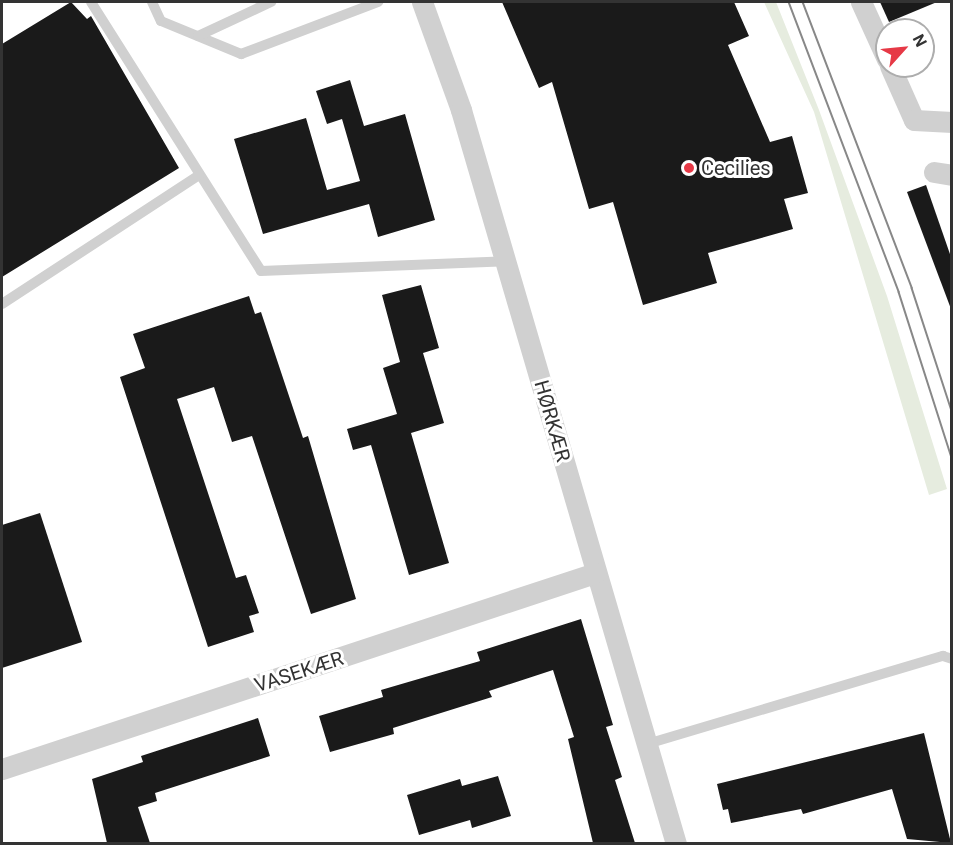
<!DOCTYPE html>
<meta charset="utf-8">
<style>
body{margin:0}
#map{position:relative;width:953px;height:845px;overflow:hidden;background:#fff;font-family:Roboto,sans-serif}
div>[style]{position:absolute}
.green>*{inset:0;background:#e6ecdf}
.building>*{inset:0;background:#1a1a1a}
.lane>*{height:10px;margin:-5px;padding:0 5px;transform-origin:5px;border-radius:5px;background:#d0d0d0}
.street>*{height:21px;margin:-10.5px;padding:0 10.5px;transform-origin:10.5px;border-radius:10.5px;background:#d0d0d0}
.tram>*{height:1.5px;margin:-0.75px;padding:0 0.75px;transform-origin:0.75px;border-radius:0.75px;background:#888}
.dots>*{width:16px;height:16px;translate:-50% -50%;box-sizing:border-box;border:3px solid #fff;border-radius:50%}
span{translate:-50% -50%;white-space:nowrap;text-align:center;line-height:1.15;-webkit-text-stroke:6px #fff;paint-order:stroke}
.poi-label{font-size:20px;color:#333}
.left{translate:0 -50%;text-align:left}
.street-label{font-size:20px;color:#333}
.frame{position:absolute;inset:0;border:3px solid #333;pointer-events:none}
.north{position:absolute;left:875px;top:18px;width:60px;height:60px;box-sizing:border-box;background:#fff;border:2px solid #adadad;border-radius:50%;rotate:63deg;font-size:16px;font-weight:700;line-height:24px;text-align:center;color:#333}
.north::after{content:'';display:block;margin:auto;width:21px;height:27px;background:#e63946;clip-path:polygon(50% 0,100% 100%,50% 72%,0 100%)}
</style>
<div id="map">
<div class="green">
<div style="clip-path:polygon(764px 2px,776px 2px,819px 110px,887px 296px,947px 489px,929px 495px,814px 112px)"></div>
</div>
<div class="building">
<div style="clip-path:polygon(71px 2px,87px 19px,91px 16px,179px 168px,2px 277px,2px 44px)"></div>
<div style="clip-path:polygon(502px 2px,734px 2px,749px 36px,728px 45px,770px 142px,792px 136px,808px 193px,784px 199px,793px 229px,708px 253px,717px 283px,643px 305px,613px 202px,589px 209px,552px 82px,539px 88px)"></div>
<div style="clip-path:polygon(880px 2px,937px 2px,889px 22px)"></div>
<div style="clip-path:polygon(350px 80px,364px 126px,405px 114px,435px 220px,378px 237px,369px 204px,263px 234px,234px 139px,306px 118px,327px 190px,360px 181px,342px 119px,327px 124px,316px 91px)"></div>
<div style="clip-path:polygon(926px 185px,951px 257px,951px 309px,907px 192px)"></div>
<div style="clip-path:polygon(421px 285px,439px 348px,423px 353px,444px 423px,411px 433px,449px 563px,409px 575px,371px 445px,353px 450px,347px 429px,397px 414px,383px 368px,400px 362px,382px 295px)"></div>
<div style="clip-path:polygon(249px 296px,255px 314px,261px 312px,303px 438px,308px 436px,356px 599px,311px 614px,252px 436px,232px 442px,214px 387px,177px 399px,236px 578px,246px 575px,259px 613px,249px 616px,254px 632px,208px 647px,120px 377px,145px 368px,133px 334px)"></div>
<div style="clip-path:polygon(40px 513px,82px 642px,2px 668px,2px 525px)"></div>
<div style="clip-path:polygon(581px 619px,613px 725px,606px 727px,622px 777px,615px 780px,635px 843px,593px 843px,568px 739px,574px 737px,553px 670px,489px 691px,492px 697px,393px 728px,394px 734px,330px 752px,319px 716px,383px 697px,381px 690px,480px 661px,477px 652px)"></div>
<div style="clip-path:polygon(258px 718px,270px 756px,155px 793px,157px 801px,138px 807px,150px 843px,107px 843px,92px 779px,143px 762px,141px 756px)"></div>
<div style="clip-path:polygon(924px 733px,951px 843px,907px 839px,892px 789px,803px 814px,801px 809px,731px 823px,728px 809px,723px 810px,717px 784px)"></div>
<div style="clip-path:polygon(498px 776px,511px 816px,472px 828px,470px 820px,419px 835px,407px 795px,460px 779px,462px 786px)"></div>
</div>
<div class="lane">
<div style="left:91px;top:2px;width:318px;rotate:57.7deg"></div>
<div style="left:261px;top:271px;width:245px;rotate:-2.3deg"></div>
<div style="left:152px;top:2px;width:21px;rotate:65deg"></div>
<div style="left:161px;top:21px;width:87px;rotate:22.4deg"></div>
<div style="left:241px;top:54px;width:147px;rotate:-20.8deg"></div>
<div style="left:198px;top:36px;width:81px;rotate:-25deg"></div>
<div style="left:2px;top:304px;width:235px;rotate:-33.2deg"></div>
<div style="left:647px;top:744px;width:309px;rotate:-16.6deg"></div>
<div style="left:943px;top:656px;width:9px;rotate:18deg"></div>
</div>
<div class="street">
<div style="left:422px;top:2px;width:115px;rotate:70.1deg"></div>
<div style="left:461px;top:110px;width:765px;rotate:73.67deg"></div>
<div style="left:861px;top:2px;width:63px;rotate:65.5deg"></div>
<div style="left:890px;top:66px;width:59px;rotate:66deg"></div>
<div style="left:914px;top:120px;width:38px;rotate:3deg"></div>
<div style="left:934px;top:172px;width:18px;rotate:9deg"></div>
<div style="left:2px;top:769px;width:625px;rotate:-18.29deg"></div>
</div>
<div class="tram">
<div style="left:789px;top:2px;width:310px;rotate:69.2deg"></div>
<div style="left:899px;top:292px;width:174px;rotate:72.3deg"></div>
<div style="left:803px;top:2px;width:306px;rotate:69.1deg"></div>
<div style="left:912px;top:288px;width:129px;rotate:72deg"></div>
</div>
<div class="dots">
<div style="left:689px;top:168px;background:#e63946"></div>
</div>
<div class="poi-label">
<span class="left" style="left:701px;top:168px">Cecilies</span>
</div>
<div class="street-label">
<span style="left:552px;top:421px;rotate:74deg">HØRKÆR</span>
<span style="left:299px;top:672px;rotate:-18deg">VASEKÆR</span>
</div>
<div class="frame"></div>
<div class="north">N</div>
</div>
